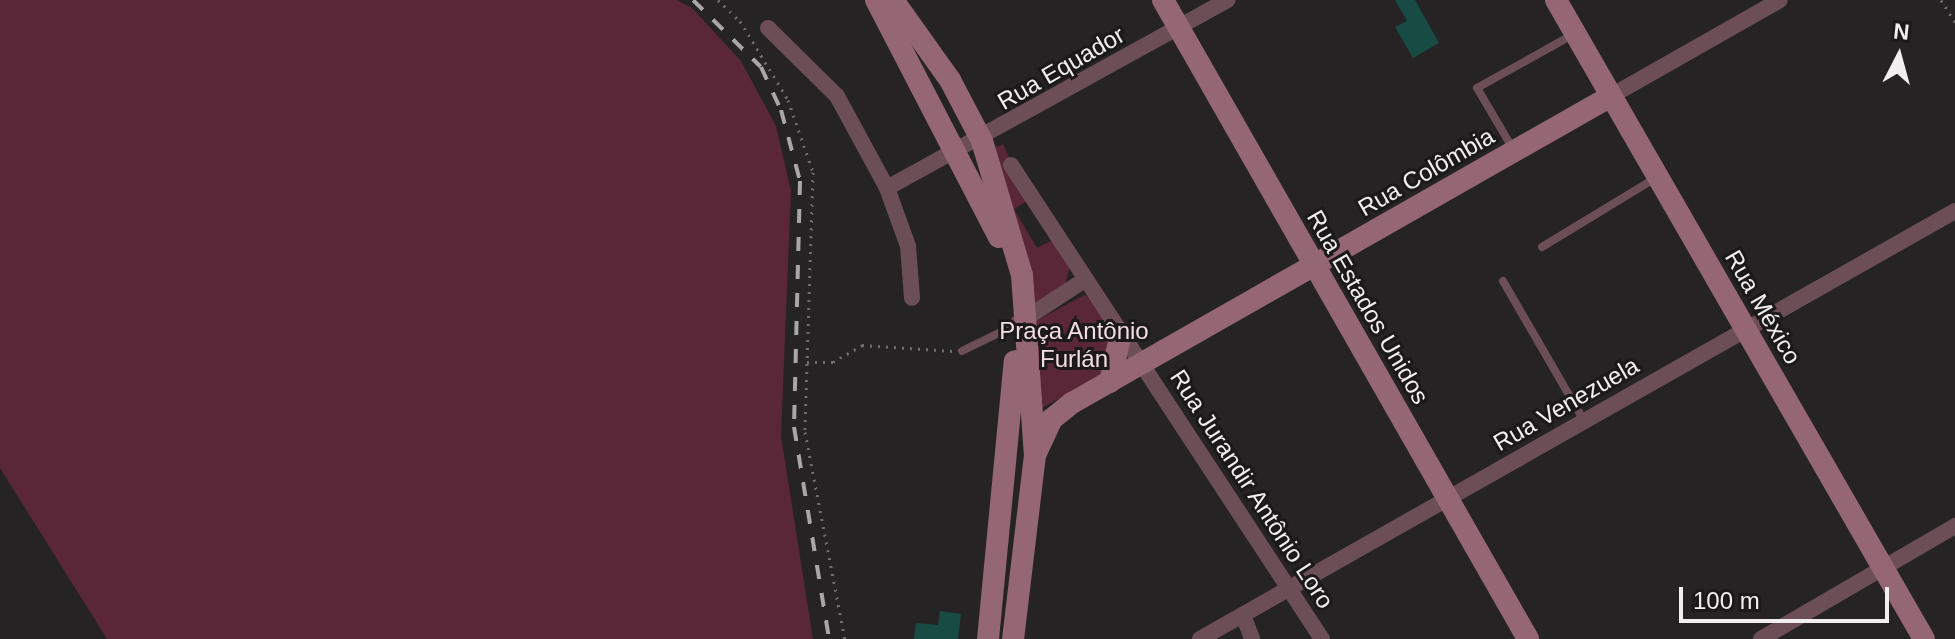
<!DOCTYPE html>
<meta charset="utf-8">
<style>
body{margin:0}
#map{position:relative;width:1955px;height:639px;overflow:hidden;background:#262324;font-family:Helvetica,sans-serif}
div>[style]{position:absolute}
.green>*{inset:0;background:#592737}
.building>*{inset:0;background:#174b44}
.path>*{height:3px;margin-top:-1.5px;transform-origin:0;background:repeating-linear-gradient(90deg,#6f6c6d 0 2px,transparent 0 8px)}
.lane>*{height:8px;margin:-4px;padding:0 4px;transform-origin:4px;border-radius:4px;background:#6c4e56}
.street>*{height:16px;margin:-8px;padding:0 8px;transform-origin:8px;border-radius:8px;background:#6c4e56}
.secondary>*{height:22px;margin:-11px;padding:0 11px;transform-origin:11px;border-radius:11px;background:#956673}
.rail>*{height:4px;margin-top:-2px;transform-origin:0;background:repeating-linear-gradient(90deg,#a8a6a7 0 14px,transparent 0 28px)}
span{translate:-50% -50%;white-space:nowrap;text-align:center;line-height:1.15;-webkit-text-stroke:6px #1c191a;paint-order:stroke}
.street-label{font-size:24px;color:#f1eff0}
.park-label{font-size:24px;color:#f3dde2}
.north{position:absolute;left:1859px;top:16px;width:80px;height:80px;-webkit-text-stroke:6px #1c191a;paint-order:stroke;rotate:6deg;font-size:22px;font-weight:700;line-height:32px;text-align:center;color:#f1eff0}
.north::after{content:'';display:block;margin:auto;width:28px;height:36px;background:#f1eff0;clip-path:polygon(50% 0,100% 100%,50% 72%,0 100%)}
.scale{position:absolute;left:1679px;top:587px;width:210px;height:36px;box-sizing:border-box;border:4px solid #f1eff0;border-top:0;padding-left:10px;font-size:24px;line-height:28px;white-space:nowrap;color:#f1eff0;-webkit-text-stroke:6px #1c191a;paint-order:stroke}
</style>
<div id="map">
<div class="green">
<div style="clip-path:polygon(0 0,677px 0,692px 8px,741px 61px,776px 126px,791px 191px,781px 436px,813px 639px,107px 639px,0 468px)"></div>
<div style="clip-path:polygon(1003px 144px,1028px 200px,1014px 209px,1037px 248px,1052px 240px,1070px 266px,1065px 286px,1031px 307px,992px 149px)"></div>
<div style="clip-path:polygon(1084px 295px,1092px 298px,1114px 337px,1102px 374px,1037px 411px,1032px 323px)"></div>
</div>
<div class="building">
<div style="clip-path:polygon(1395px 0,1415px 0,1439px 43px,1413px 58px,1395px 27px,1407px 21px)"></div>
<div style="clip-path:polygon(940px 611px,961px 614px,958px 639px,914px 639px,916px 623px,938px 625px)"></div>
</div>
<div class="path">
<div style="left:718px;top:0;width:30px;rotate:44deg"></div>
<div style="left:740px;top:21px;width:92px;rotate:58.7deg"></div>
<div style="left:788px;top:100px;width:76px;rotate:70.9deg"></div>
<div style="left:813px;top:172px;width:260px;rotate:91.8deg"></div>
<div style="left:805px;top:432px;width:211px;rotate:79.1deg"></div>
<div style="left:1941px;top:0;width:26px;rotate:58deg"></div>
<div style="left:807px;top:362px;width:26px"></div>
<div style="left:833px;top:362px;width:34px;rotate:-30deg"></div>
<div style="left:862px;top:345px;width:92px;rotate:3.7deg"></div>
</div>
<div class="lane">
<div style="left:1513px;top:149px;width:71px;rotate:-120.5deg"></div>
<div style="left:1477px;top:88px;width:111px;rotate:-29.1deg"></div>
<div style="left:1542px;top:247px;width:135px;rotate:-31.3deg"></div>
<div style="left:1503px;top:281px;width:162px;rotate:59.9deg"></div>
<div style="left:962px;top:351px;width:59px;rotate:-26.1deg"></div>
</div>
<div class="street">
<div style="left:768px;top:28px;width:97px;rotate:44.6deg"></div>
<div style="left:837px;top:96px;width:105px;rotate:61.5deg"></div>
<div style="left:887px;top:188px;width:62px;rotate:70.1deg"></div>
<div style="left:908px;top:246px;width:52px;rotate:85.6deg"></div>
<div style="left:1611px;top:96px;width:194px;rotate:-29.6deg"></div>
<div style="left:1011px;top:165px;width:567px;rotate:56.73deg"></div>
<div style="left:887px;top:188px;width:389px;rotate:-28.9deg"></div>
<div style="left:1017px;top:324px;width:82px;rotate:-33.1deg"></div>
<div style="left:1243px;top:615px;width:26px;rotate:69deg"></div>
<div style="left:1200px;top:639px;width:868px;rotate:-29.55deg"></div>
<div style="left:1761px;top:639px;width:225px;rotate:-30.2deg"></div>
</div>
<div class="secondary">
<div style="left:876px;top:0;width:267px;rotate:62.6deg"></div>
<div style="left:893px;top:0;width:98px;rotate:54.5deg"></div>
<div style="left:950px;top:80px;width:69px;rotate:62.3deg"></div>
<div style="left:982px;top:141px;width:140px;rotate:73.4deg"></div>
<div style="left:1022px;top:275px;width:180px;rotate:85.9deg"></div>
<div style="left:1035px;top:455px;width:185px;rotate:96.8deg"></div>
<div style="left:1163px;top:0;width:736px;rotate:60.26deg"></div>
<div style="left:1556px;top:0;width:737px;rotate:60.06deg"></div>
<div style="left:1110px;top:382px;width:50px;rotate:-77.3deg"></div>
<div style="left:1035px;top:455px;width:40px;rotate:-65deg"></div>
<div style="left:1052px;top:419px;width:26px;rotate:-39deg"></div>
<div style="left:1072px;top:403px;width:620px;rotate:-29.66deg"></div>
<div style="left:988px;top:639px;width:279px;rotate:-84.5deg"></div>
</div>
<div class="rail">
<div style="left:693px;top:0;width:95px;rotate:44.6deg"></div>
<div style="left:761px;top:67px;width:47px;rotate:65.1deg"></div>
<div style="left:781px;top:110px;width:73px;rotate:75deg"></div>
<div style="left:800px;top:181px;width:246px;rotate:91.4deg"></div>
<div style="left:794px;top:427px;width:215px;rotate:80.6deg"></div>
</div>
<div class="street-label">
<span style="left:1061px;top:68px;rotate:-30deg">Rua Equador</span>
<span style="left:1426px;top:172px;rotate:-30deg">Rua Colômbia</span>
<span style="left:1368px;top:307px;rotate:60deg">Rua Estados Unidos</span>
<span style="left:1763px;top:307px;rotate:60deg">Rua México</span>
<span style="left:1566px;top:404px;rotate:-30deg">Rua Venezuela</span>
<span style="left:1252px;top:489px;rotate:57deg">Rua Jurandir Antônio Loro</span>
</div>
<div class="park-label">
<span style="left:1074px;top:345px">Praça Antônio<br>Furlán</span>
</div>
<div class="north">N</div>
<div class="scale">100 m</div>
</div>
